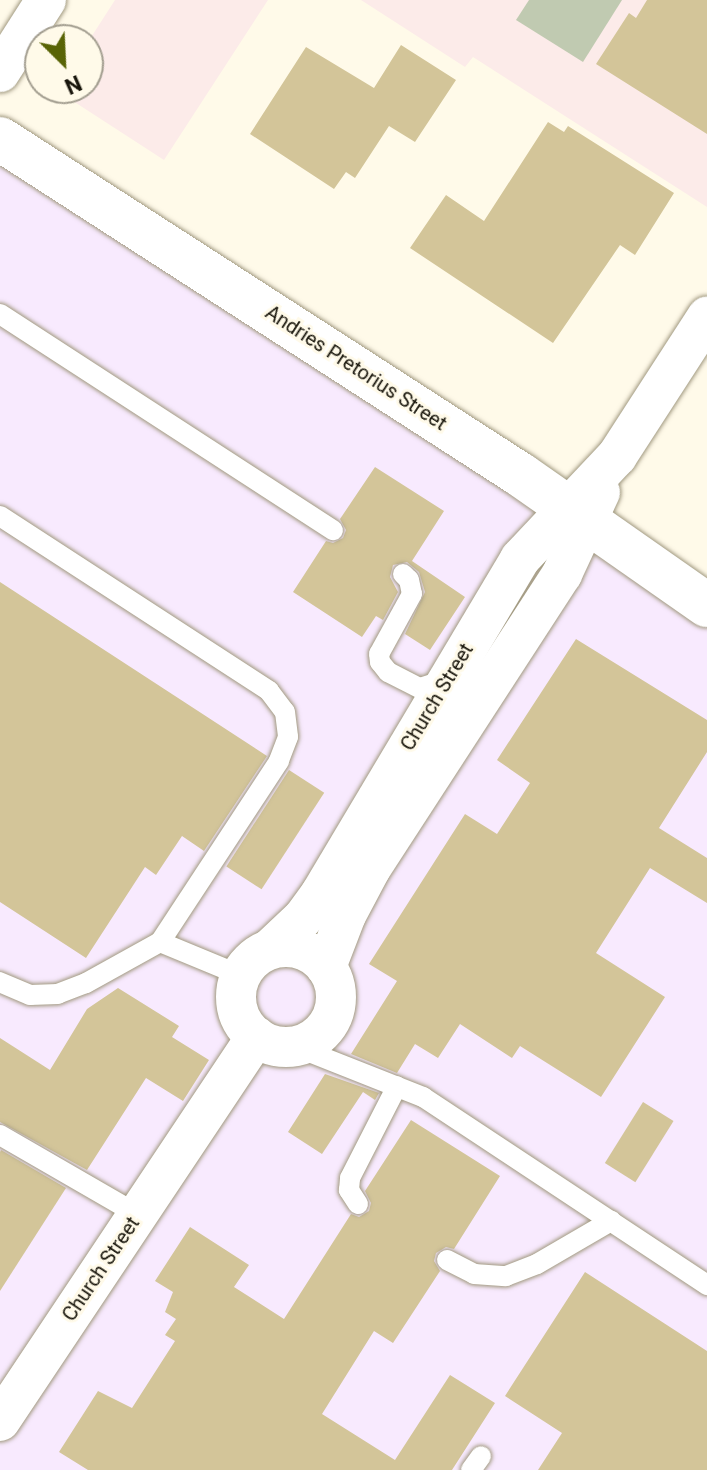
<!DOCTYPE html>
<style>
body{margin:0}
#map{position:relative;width:707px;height:1470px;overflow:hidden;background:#fffae9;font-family:Roboto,sans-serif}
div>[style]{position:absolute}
.commercial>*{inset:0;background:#f8eafe}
.education>*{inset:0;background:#fcebe9}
.green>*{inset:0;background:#c0cab1}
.building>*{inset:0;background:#d3c599;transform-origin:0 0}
.roads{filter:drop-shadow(0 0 2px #a19980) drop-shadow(0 0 2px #a19980)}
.lane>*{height:20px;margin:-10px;padding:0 10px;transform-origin:10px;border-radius:10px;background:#fff}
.street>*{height:40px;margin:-20px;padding:0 20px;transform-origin:20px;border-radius:20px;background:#fff}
.street>.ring{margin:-20px;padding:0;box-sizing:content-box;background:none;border:40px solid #fff;border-radius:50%}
.secondary>*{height:44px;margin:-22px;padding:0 22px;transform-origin:22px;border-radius:22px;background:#fff}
span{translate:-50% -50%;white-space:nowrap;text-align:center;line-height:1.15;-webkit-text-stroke:6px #fffae9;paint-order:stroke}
.street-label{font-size:20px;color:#18150b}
.north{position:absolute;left:24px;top:24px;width:80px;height:80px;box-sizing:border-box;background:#fffae9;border:2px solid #a39e90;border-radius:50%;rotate:156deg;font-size:22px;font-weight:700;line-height:32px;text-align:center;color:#18150b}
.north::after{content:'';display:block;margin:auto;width:28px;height:36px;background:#596406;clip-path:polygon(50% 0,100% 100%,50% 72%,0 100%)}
</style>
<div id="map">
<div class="commercial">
<div style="clip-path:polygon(0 141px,707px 607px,707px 1470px,0 1470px)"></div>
</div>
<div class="education">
<div style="clip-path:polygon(115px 0,268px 0,164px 160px,56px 90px,88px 88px,88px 42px)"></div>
<div style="clip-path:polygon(361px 0,707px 0,707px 207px,473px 57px,465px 67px)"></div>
</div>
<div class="green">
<div style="clip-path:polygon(529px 0,622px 0,583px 62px,516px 20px)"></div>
</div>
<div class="building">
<div style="clip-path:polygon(647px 0,707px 0,707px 134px,596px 64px,629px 13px,636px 18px)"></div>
<div style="clip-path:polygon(401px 45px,456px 80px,415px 142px,389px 126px,355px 178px,346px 172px,334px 189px,250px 134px,306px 47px,374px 88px)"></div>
<div style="clip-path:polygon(548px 122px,564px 132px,568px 126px,674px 193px,635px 255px,620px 245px,553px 343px,410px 248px,446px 195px,484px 221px)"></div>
<div style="clip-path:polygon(375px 467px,444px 511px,412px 561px,465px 597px,430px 650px,405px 634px,425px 592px,419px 572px,407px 562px,393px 565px,390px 577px,398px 592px,383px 620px,376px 616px,362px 637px,293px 592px,326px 541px,333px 543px,343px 538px,346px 530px,340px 519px)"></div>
<div style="clip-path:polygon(0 582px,267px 756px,204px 851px,182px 836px,156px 875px,145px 867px,86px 958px,0 902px)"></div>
<div style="clip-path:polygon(576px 639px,707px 720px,707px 752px,659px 828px,707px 858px,707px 903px,650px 868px,596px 953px,665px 997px,601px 1097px,520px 1046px,512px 1058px,460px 1024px,438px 1058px,415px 1044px,397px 1073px,351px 1054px,397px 981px,369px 964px,465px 814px,497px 834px,530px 783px,497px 760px)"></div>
<div style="left:289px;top:770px;width:42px;height:115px;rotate:33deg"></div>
<div style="clip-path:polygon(118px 988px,179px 1026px,172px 1037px,209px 1060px,183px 1101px,146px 1078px,87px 1170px,0 1122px,0 1038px,50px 1070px,87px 1009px)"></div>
<div style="clip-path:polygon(325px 1074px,379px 1093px,375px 1100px,363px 1092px,322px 1154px,288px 1132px)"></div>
<div style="left:643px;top:1102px;width:36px;height:72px;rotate:32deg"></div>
<div style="clip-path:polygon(411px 1120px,500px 1176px,454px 1249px,446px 1247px,436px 1253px,434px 1261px,440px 1271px,393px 1343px,374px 1331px,322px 1414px,395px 1460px,450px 1375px,495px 1403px,452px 1470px,88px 1470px,59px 1452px,98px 1391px,132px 1408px,175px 1341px,165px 1335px,176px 1319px,165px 1312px,173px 1292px,155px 1281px,190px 1227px,249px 1265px,234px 1287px,284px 1319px,351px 1214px,359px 1217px,369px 1211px,371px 1203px,365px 1191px)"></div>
<div style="clip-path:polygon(1px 1150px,66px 1188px,0 1291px,0 1152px)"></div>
<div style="clip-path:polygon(585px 1272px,707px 1351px,707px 1470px,538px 1470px,562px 1433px,505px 1396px)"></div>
</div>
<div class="roads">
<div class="lane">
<div style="left:0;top:314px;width:397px;rotate:33deg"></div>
<div style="left:0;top:516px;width:321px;rotate:33deg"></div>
<div style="left:269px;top:691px;width:26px;rotate:53deg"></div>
<div style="left:285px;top:712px;width:25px;rotate:83deg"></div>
<div style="left:288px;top:737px;width:26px;rotate:111deg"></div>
<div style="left:279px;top:761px;width:217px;rotate:123.3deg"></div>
<div style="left:160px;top:942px;width:85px;rotate:151deg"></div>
<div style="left:86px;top:983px;width:30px;rotate:159deg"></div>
<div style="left:58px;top:994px;width:28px;rotate:178deg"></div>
<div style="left:30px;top:995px;width:33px;rotate:-157deg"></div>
<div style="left:403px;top:574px;width:8px;rotate:45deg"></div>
<div style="left:409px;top:580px;width:14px;rotate:78deg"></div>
<div style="left:412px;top:594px;width:68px;rotate:118.8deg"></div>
<div style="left:379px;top:654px;width:8px;rotate:83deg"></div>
<div style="left:380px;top:662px;width:13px;rotate:51deg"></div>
<div style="left:388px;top:672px;width:36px;rotate:27deg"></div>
<div style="left:420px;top:688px;width:26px;rotate:-18deg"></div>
<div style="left:160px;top:942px;width:87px;rotate:22.4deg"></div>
<div style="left:294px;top:1046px;width:139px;rotate:21.6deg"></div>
<div style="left:423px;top:1097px;width:341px;rotate:33.5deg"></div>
<div style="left:0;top:1135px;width:158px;rotate:30deg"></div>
<div style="left:358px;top:1204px;width:17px;rotate:-123deg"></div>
<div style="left:349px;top:1190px;width:12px;rotate:-85deg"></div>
<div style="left:350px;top:1178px;width:103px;rotate:-62.9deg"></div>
<div style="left:447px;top:1260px;width:30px;rotate:27deg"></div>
<div style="left:474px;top:1274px;width:32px;rotate:4deg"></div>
<div style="left:506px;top:1276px;width:33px;rotate:-21deg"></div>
<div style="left:537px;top:1264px;width:86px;rotate:-30.2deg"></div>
<div style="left:471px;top:1470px;width:17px;rotate:-54deg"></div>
</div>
<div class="street">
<div style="left:0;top:72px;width:85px;rotate:-57.4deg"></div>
<div class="ring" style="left:236px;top:947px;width:60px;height:60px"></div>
<div style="left:271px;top:948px;width:44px;rotate:-43.2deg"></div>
<div style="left:303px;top:918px;width:31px;rotate:-54deg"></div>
<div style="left:321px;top:893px;width:389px;rotate:-59.2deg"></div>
<div style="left:520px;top:559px;width:141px;rotate:-46.7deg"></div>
<div style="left:617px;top:456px;width:166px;rotate:-57.1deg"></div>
<div style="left:326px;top:967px;width:56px;rotate:-69deg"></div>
<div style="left:346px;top:915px;width:53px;rotate:-62deg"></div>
<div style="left:371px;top:868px;width:351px;rotate:-57deg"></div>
<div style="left:562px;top:574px;width:90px;rotate:-65.1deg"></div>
<div style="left:0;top:1421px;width:462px;rotate:-56.3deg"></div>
</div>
<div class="secondary">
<div style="left:0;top:139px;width:620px;rotate:32.82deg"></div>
<div style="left:521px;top:475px;width:227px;rotate:35deg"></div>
</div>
</div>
<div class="street-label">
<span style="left:356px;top:368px;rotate:33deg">Andries Pretorius Street</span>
<span style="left:437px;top:697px;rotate:-59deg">Church Street</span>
<span style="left:101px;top:1269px;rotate:-56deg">Church Street</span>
</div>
<div class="north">N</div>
</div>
